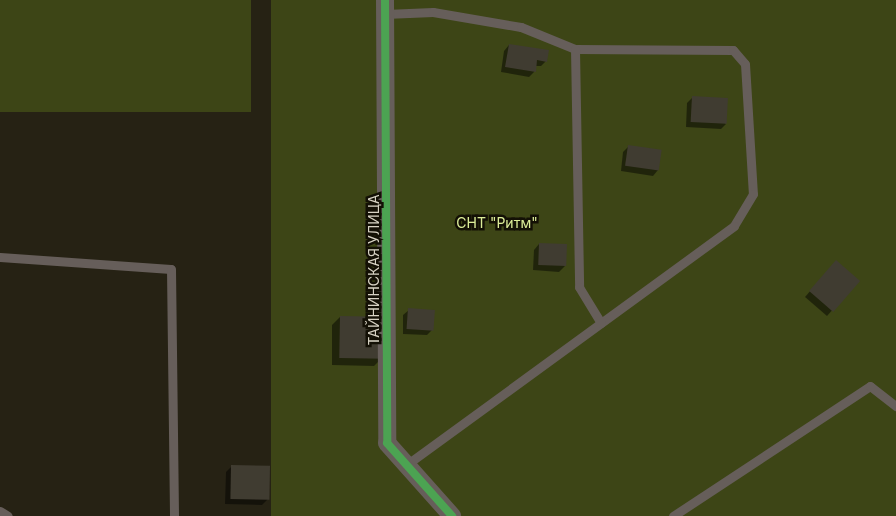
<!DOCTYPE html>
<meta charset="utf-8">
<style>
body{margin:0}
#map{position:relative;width:896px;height:516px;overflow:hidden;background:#262214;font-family:Inter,sans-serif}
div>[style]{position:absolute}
.green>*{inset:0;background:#3d4516;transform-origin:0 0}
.shadow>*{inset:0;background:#0007}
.building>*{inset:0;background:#403c31;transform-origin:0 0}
.lane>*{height:9px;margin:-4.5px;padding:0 4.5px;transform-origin:4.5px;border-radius:4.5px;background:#665e5a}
.street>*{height:18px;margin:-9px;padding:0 9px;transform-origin:9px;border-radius:9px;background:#665e5a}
.cycleway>*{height:8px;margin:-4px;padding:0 4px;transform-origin:4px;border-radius:4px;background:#4ca352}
span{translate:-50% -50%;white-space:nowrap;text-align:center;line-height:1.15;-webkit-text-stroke:5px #131005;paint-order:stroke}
.park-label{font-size:14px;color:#dced98}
.street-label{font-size:14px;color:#d7d2c3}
</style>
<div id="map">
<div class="green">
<div style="left:0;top:0;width:251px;height:112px"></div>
<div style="left:271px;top:0;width:625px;height:516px"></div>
</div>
<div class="shadow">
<div style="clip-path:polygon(509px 45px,546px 61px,541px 66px,535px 66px,534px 72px,529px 77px,501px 72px,504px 51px)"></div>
<div style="clip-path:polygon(692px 98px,726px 124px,721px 129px,686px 127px,687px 103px)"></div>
<div style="clip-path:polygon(629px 146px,658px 170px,653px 176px,621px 171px,623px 152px)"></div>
<div style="clip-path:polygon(539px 244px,565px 266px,559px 272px,533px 270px,534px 250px)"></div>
<div style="clip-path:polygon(831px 267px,858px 281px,827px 316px,805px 297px)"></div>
<div style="clip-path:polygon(409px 310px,432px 330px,427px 335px,403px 334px,403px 315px)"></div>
<div style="clip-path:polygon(340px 317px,382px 358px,374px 366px,332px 365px,332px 325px)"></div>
<div style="clip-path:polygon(231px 467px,268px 499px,262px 505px,225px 504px,226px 472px)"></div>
</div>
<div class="building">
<div style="clip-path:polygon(509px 44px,549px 50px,547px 62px,537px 60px,536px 72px,505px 67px)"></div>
<div style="left:692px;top:96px;width:36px;height:26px;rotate:3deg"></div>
<div style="left:628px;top:145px;width:34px;height:21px;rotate:8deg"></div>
<div style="left:539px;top:243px;width:28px;height:22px;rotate:2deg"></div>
<div style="left:836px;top:260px;width:32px;height:41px;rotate:41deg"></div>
<div style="left:408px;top:308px;width:27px;height:21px;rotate:4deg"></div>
<div style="left:340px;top:316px;width:44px;height:42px;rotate:1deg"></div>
<div style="left:231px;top:465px;width:39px;height:34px;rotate:1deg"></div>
</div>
<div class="lane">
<div style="left:385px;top:14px;width:48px;rotate:-2.4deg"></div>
<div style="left:433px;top:12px;width:89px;rotate:9.7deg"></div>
<div style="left:521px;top:27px;width:58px;rotate:22.2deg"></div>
<div style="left:575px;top:49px;width:158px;rotate:0.4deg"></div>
<div style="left:733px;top:50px;width:18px;rotate:49deg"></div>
<div style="left:745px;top:64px;width:130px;rotate:86.5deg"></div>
<div style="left:753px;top:194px;width:37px;rotate:121deg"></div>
<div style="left:734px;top:226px;width:406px;rotate:143.9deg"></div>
<div style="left:575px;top:49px;width:238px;rotate:89deg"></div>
<div style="left:579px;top:287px;width:42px;rotate:58.6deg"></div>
<div style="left:0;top:257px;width:171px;rotate:4deg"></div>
<div style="left:171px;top:269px;width:247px;rotate:89.3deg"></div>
<div style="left:0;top:511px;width:9px;rotate:32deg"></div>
<div style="left:673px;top:516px;width:236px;rotate:-33.4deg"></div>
<div style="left:870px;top:386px;width:33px;rotate:38deg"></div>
</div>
<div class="street">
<div style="left:385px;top:0;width:443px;rotate:89.7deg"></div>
<div style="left:387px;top:443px;width:98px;rotate:48.3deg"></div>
</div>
<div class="cycleway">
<div style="left:385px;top:0;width:443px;rotate:89.7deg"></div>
<div style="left:387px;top:443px;width:98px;rotate:48.3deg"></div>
</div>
<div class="park-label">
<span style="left:497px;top:223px">СНТ "Ритм"</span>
</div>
<div class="street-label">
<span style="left:374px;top:270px;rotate:-90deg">ТАЙНИНСКАЯ УЛИЦА</span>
</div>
</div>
